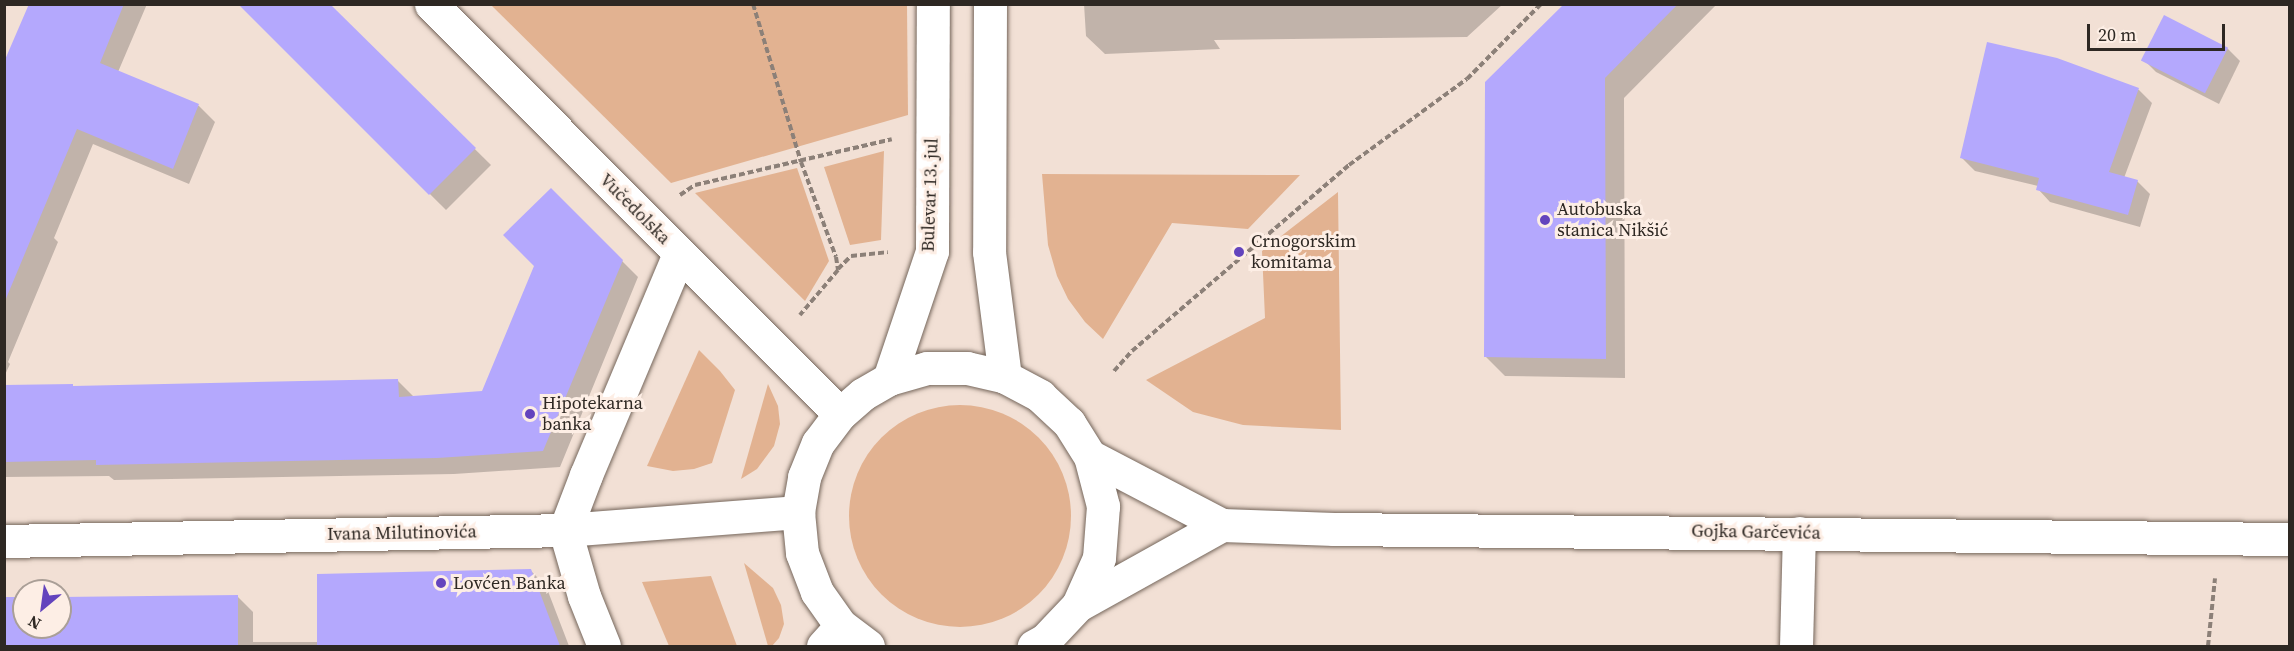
<!DOCTYPE html>
<meta charset="utf-8">
<style>
body{margin:0}
#map{position:relative;width:2294px;height:651px;overflow:hidden;background:#f2e0d5;font-family:"Source Serif 4",serif}
div>[style]{position:absolute}
.green>*{inset:0;background:#e2b291}
.round{border-radius:50%}
.shadow>*{inset:0;background:#0003}
.building>*{inset:0;background:#b4a8fd;transform-origin:0 0}
.path>*{height:4px;margin-top:-2px;transform-origin:0;background:repeating-linear-gradient(90deg,#8c8078 0 6px,transparent 0 9px)}
.roads{filter:drop-shadow(0 0 2px #75665b) drop-shadow(0 0 2px #75665b)}
.minor>*{height:33px;margin:-16.5px;padding:0 16.5px;transform-origin:16.5px;border-radius:16.5px;background:#fff}
.major>*{height:33px;margin:-16.5px;padding:0 16.5px;transform-origin:16.5px;border-radius:16.5px;background:#fff}
.dots>*{width:16px;height:16px;translate:-50% -50%;box-sizing:border-box;border:3px solid #fdeee5;border-radius:50%}
span{translate:-50% -50%;white-space:nowrap;text-align:center;line-height:1.15;-webkit-text-stroke:6px #fdeee5;paint-order:stroke}
.street-label{font-size:18px;color:#2e2823}
.poi-label{font-size:18px;color:#2e2823}
.left{translate:0 -50%;text-align:left}
.frame{position:absolute;inset:0;border:6px solid #2e2823;pointer-events:none}
.north{position:absolute;left:12px;top:579px;width:60px;height:60px;box-sizing:border-box;background:#fdeee5;border:2px solid #aa9f97;border-radius:50%;rotate:209deg;font-size:16px;font-weight:700;line-height:24px;text-align:center;color:#2e2823}
.north::after{content:'';display:block;margin:auto;width:21px;height:27px;background:#6344bd;clip-path:polygon(50% 0,100% 100%,50% 72%,0 100%)}
.scale{position:absolute;left:2087px;top:24px;width:138px;height:27px;box-sizing:border-box;border:3px solid #2e2823;border-top:0;padding-left:8px;font-size:18px;line-height:21px;white-space:nowrap;color:#2e2823;-webkit-text-stroke:4px #fdeee5;paint-order:stroke}
</style>
<div id="map">
<div class="green">
<div style="clip-path:polygon(491px 5px,907px 5px,908px 115px,671px 183px)"></div>
<div style="clip-path:polygon(884px 151px,881px 240px,850px 245px,824px 167px)"></div>
<div style="clip-path:polygon(797px 168px,829px 261px,805px 301px,695px 193px)"></div>
<div style="clip-path:polygon(1042px 174px,1300px 175px,1248px 229px,1172px 223px,1103px 339px,1085px 322px,1068px 299px,1057px 276px,1048px 245px)"></div>
<div style="clip-path:polygon(1338px 192px,1341px 430px,1243px 425px,1193px 412px,1146px 380px,1265px 318px,1262px 251px)"></div>
<div style="clip-path:polygon(699px 350px,720px 371px,735px 390px,712px 463px,694px 469px,673px 471px,647px 466px)"></div>
<div style="clip-path:polygon(768px 384px,778px 406px,780px 424px,774px 446px,757px 469px,741px 479px)"></div>
<div class="round" style="left:849px;top:405px;width:222px;height:222px"></div>
<div style="clip-path:polygon(744px 563px,773px 588px,781px 605px,784px 624px,779px 638px,772px 646px,768px 646px)"></div>
<div style="clip-path:polygon(711px 576px,737px 646px,669px 646px,642px 582px)"></div>
</div>
<div class="shadow">
<div style="clip-path:polygon(30px 4px,147px 4px,118px 72px,199px 106px,215px 122px,189px 184px,93px 144px,54px 238px,58px 242px,8px 362px,10px 364px,4px 377px,4px 66px)"></div>
<div style="clip-path:polygon(239px 4px,328px 4px,491px 165px,446px 210px)"></div>
<div style="clip-path:polygon(1084px 4px,1503px 4px,1467px 37px,1214px 40px,1220px 49px,1105px 54px,1086px 36px)"></div>
<div style="clip-path:polygon(1566px 4px,1717px 4px,1624px 98px,1625px 378px,1505px 376px,1485px 356px)"></div>
<div style="clip-path:polygon(2227px 48px,2240px 61px,2219px 104px,2156px 72px,2143px 59px)"></div>
<div style="clip-path:polygon(2057px 60px,2139px 90px,2152px 103px,2124px 178px,2137px 181px,2150px 194px,2140px 227px,2050px 202px,2038px 189px,2038px 186px,1975px 171px,1962px 158px)"></div>
<div style="clip-path:polygon(551px 190px,638px 277px,560px 467px,454px 474px,114px 480px,109px 476px,4px 477px,4px 386px,73px 386px,75px 388px,398px 381px,414px 397px,483px 392px,535px 266px)"></div>
<div style="clip-path:polygon(530px 570px,546px 586px,569px 646px,4px 646px,4px 598px,24px 598px,24px 627px,60px 627px,60px 598px,237px 596px,253px 612px,253px 642px,319px 642px)"></div>
</div>
<div class="building">
<div style="clip-path:polygon(29px 4px,124px 4px,100px 63px,199px 104px,173px 169px,77px 129px,5px 301px,4px 62px)"></div>
<div style="clip-path:polygon(238px 4px,330px 4px,476px 148px,429px 195px)"></div>
<div style="clip-path:polygon(1564px 4px,1678px 4px,1605px 78px,1606px 359px,1484px 357px,1485px 82px)"></div>
<div style="left:2164px;top:15px;width:72px;height:51px;rotate:27deg"></div>
<div style="clip-path:polygon(1987px 42px,2057px 58px,2139px 88px,2109px 172px,2138px 180px,2128px 215px,2036px 190px,2039px 178px,1960px 158px)"></div>
<div style="clip-path:polygon(551px 188px,623px 260px,543px 451px,437px 458px,96px 465px,96px 460px,4px 462px,4px 385px,73px 384px,73px 386px,398px 379px,399px 397px,482px 391px,534px 266px,503px 235px)"></div>
<div style="clip-path:polygon(531px 569px,560px 646px,317px 646px,317px 574px)"></div>
<div style="clip-path:polygon(238px 595px,238px 646px,4px 646px,4px 597px,24px 597px,24px 627px,60px 627px,60px 597px)"></div>
</div>
<div class="path">
<div style="left:753px;top:4px;width:165px;rotate:73.1deg"></div>
<div style="left:801px;top:162px;width:101px;rotate:69.8deg"></div>
<div style="left:836px;top:257px;width:13px;rotate:81deg"></div>
<div style="left:838px;top:270px;width:59px;rotate:130.2deg"></div>
<div style="left:680px;top:195px;width:18px;rotate:-34deg"></div>
<div style="left:695px;top:185px;width:202px;rotate:-13.1deg"></div>
<div style="left:838px;top:269px;width:18px;rotate:-45deg"></div>
<div style="left:851px;top:256px;width:37px;rotate:-6deg"></div>
<div style="left:1114px;top:371px;width:27px;rotate:-48deg"></div>
<div style="left:1132px;top:351px;width:286px;rotate:-40.6deg"></div>
<div style="left:1349px;top:165px;width:146px;rotate:-36.1deg"></div>
<div style="left:1467px;top:79px;width:105px;rotate:-45.4deg"></div>
<div style="left:2208px;top:646px;width:68px;rotate:-84.1deg"></div>
</div>
<div class="roads">
<div class="minor">
<div style="left:431px;top:4px;width:579px;rotate:45.07deg"></div>
<div style="left:1090px;top:456px;width:149px;rotate:27.6deg"></div>
<div style="left:1222px;top:525px;width:112px;rotate:2deg"></div>
<div style="left:1334px;top:529px;width:956px;rotate:0.6deg"></div>
<div style="left:4px;top:541px;width:561px;rotate:-1.12deg"></div>
<div style="left:565px;top:530px;width:234px;rotate:-4.4deg"></div>
<div style="left:1078px;top:605px;width:165px;rotate:-29.1deg"></div>
<div style="left:604px;top:646px;width:54px;rotate:-111.8deg"></div>
<div style="left:584px;top:596px;width:69px;rotate:-106.1deg"></div>
<div style="left:565px;top:530px;width:59px;rotate:-69.1deg"></div>
<div style="left:586px;top:475px;width:240px;rotate:-67.2deg"></div>
<div style="left:823px;top:646px;width:27px;rotate:-48deg"></div>
<div style="left:1796px;top:646px;width:113px;rotate:-88.5deg"></div>
</div>
<div class="major">
<div style="left:990px;top:4px;width:248px;rotate:90.2deg"></div>
<div style="left:989px;top:252px;width:126px;rotate:82.7deg"></div>
<div style="left:889px;top:379px;width:135px;rotate:-71.4deg"></div>
<div style="left:932px;top:251px;width:247px;rotate:-89.8deg"></div>
<div style="left:868px;top:646px;width:34px;rotate:-143deg"></div>
<div style="left:841px;top:626px;width:42px;rotate:-125.2deg"></div>
<div style="left:817px;top:592px;width:42px;rotate:-111deg"></div>
<div style="left:802px;top:553px;width:41px;rotate:-95.6deg"></div>
<div style="left:798px;top:512px;width:36px;rotate:-80deg"></div>
<div style="left:804px;top:477px;width:37px;rotate:-68deg"></div>
<div style="left:818px;top:443px;width:36px;rotate:-53deg"></div>
<div style="left:840px;top:414px;width:30px;rotate:-41deg"></div>
<div style="left:863px;top:394px;width:30px;rotate:-30deg"></div>
<div style="left:889px;top:379px;width:40px;rotate:-16deg"></div>
<div style="left:927px;top:368px;width:40px"></div>
<div style="left:967px;top:368px;width:39px;rotate:13deg"></div>
<div style="left:1005px;top:377px;width:40px;rotate:28deg"></div>
<div style="left:1040px;top:396px;width:40px;rotate:43deg"></div>
<div style="left:1069px;top:423px;width:39px;rotate:58deg"></div>
<div style="left:1090px;top:456px;width:52px;rotate:75.4deg"></div>
<div style="left:1103px;top:506px;width:52px;rotate:94.4deg"></div>
<div style="left:1099px;top:558px;width:51px;rotate:114.1deg"></div>
<div style="left:1078px;top:605px;width:48px;rotate:133.3deg"></div>
<div style="left:1045px;top:640px;width:13px;rotate:151deg"></div>
</div>
</div>
<div class="dots">
<div style="left:1545px;top:220px;background:#6344bd"></div>
<div style="left:1239px;top:252px;background:#6344bd"></div>
<div style="left:530px;top:414px;background:#6344bd"></div>
<div style="left:441px;top:583px;background:#6344bd"></div>
</div>
<div class="street-label">
<span style="left:930px;top:195px;rotate:-88deg">Bulevar 13. jul</span>
<span style="left:635px;top:209px;rotate:45deg">Vučedolska</span>
<span style="left:1756px;top:532px;rotate:1deg">Gojka Garčevića</span>
<span style="left:402px;top:533px;rotate:-1deg">Ivana Milutinovića</span>
</div>
<div class="poi-label">
<span class="left" style="left:1557px;top:220px">Autobuska<br>stanica Nikšić</span>
<span class="left" style="left:1251px;top:252px">Crnogorskim<br>komitama</span>
<span class="left" style="left:542px;top:414px">Hipotekarna<br>banka</span>
<span class="left" style="left:453px;top:583px">Lovćen Banka</span>
</div>
<div class="frame"></div>
<div class="north">N</div>
<div class="scale">20 m</div>
</div>
